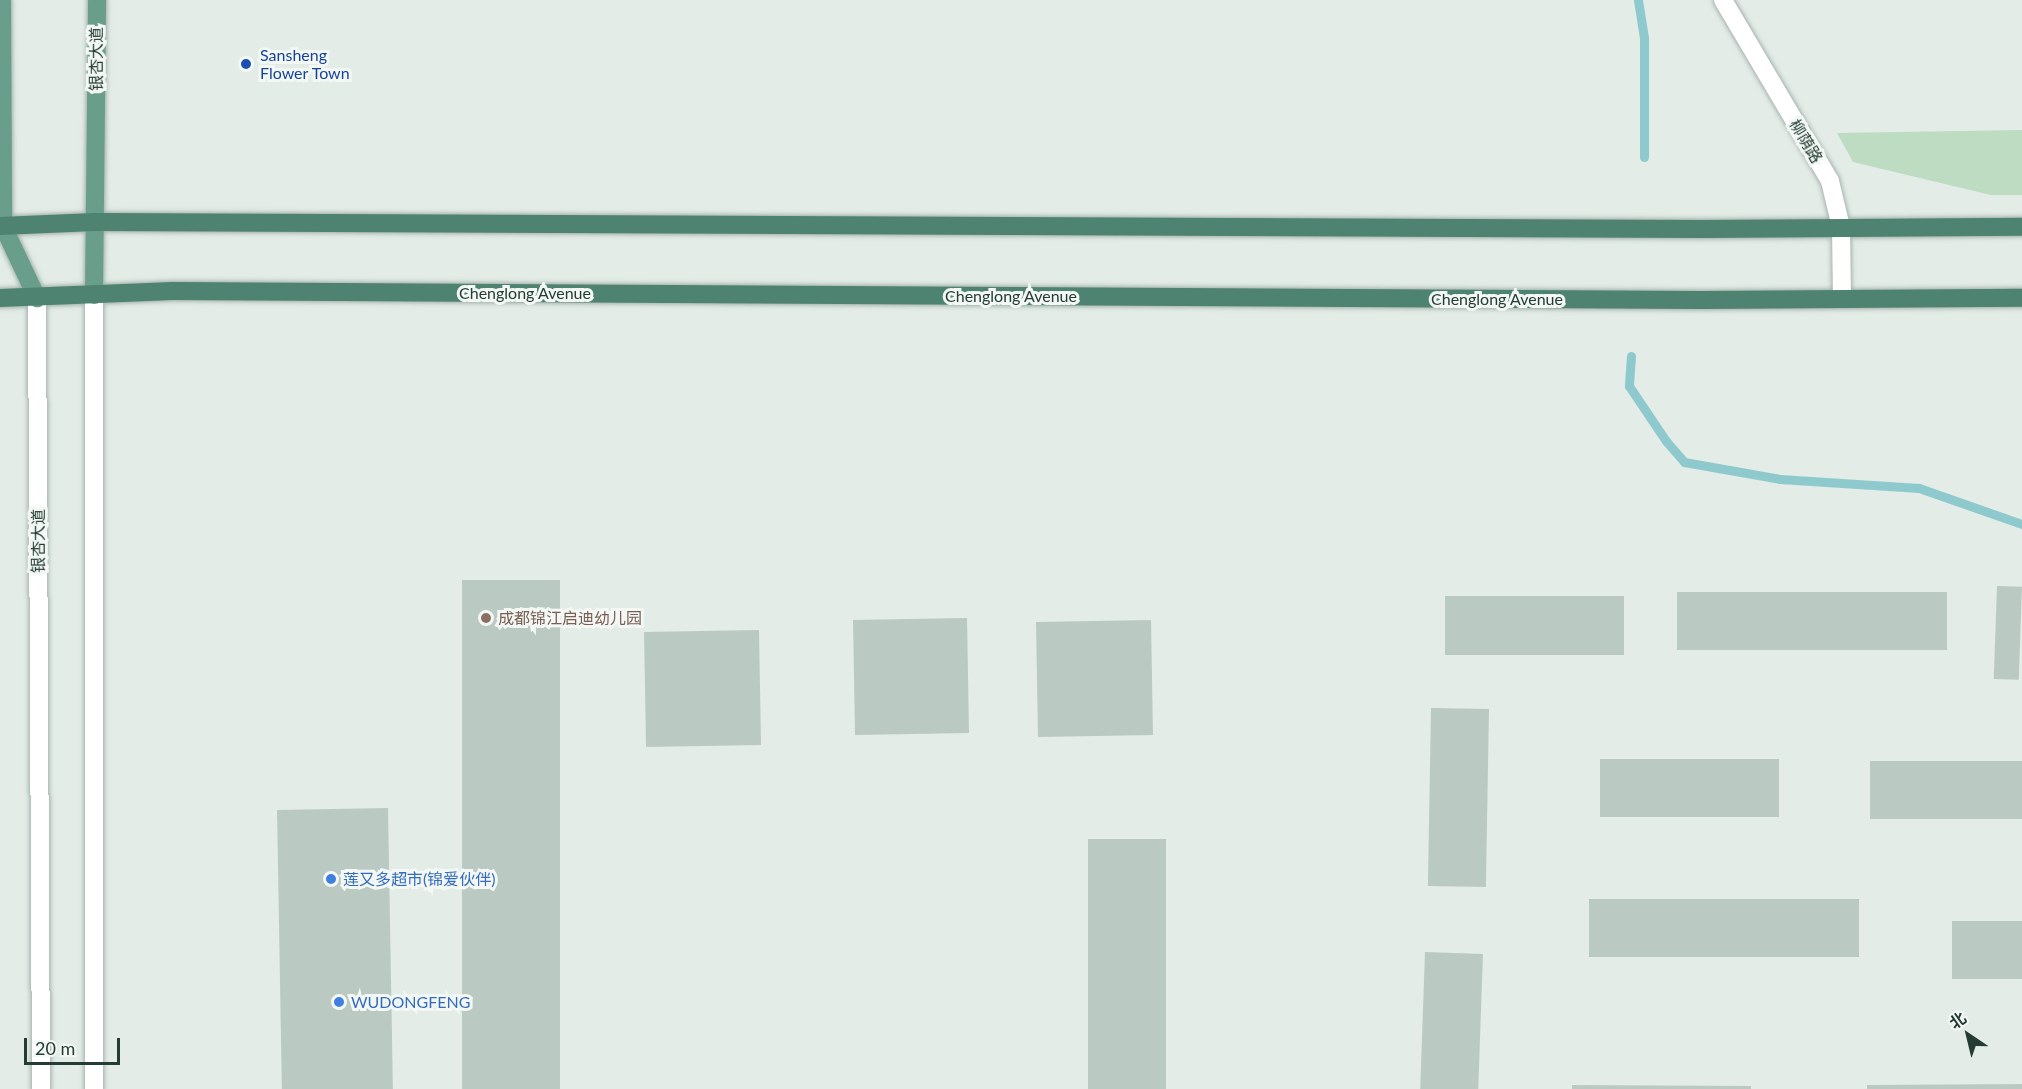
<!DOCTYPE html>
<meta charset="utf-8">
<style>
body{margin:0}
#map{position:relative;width:2022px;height:1089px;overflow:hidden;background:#e3ece7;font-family:Lato,"Noto Sans SC",sans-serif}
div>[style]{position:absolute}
.green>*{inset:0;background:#bddcc2}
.stream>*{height:9px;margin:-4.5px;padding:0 4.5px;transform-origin:4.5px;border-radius:4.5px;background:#8ecacd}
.building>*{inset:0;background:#bbc9c3;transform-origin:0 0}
.roads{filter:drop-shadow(0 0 2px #a6b4ad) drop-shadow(0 0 2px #a6b4ad)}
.minor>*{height:18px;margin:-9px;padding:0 9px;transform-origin:9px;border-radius:9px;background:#fff}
.tertiary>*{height:18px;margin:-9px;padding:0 9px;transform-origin:9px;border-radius:9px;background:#fff}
.primary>*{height:18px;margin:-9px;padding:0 9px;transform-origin:9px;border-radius:9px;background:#6a9e8c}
.trunk>*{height:18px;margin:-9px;padding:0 9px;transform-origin:9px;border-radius:9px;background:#4e8271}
.dots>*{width:16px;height:16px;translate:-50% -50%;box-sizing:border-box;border:3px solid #f3f8f5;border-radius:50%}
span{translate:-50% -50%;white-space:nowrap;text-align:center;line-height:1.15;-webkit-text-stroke:6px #f3f8f5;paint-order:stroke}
.transit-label{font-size:16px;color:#164399}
.left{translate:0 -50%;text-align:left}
.street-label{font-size:16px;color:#243c33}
.education-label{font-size:16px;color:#785e54}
.shop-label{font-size:16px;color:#366cbe}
.north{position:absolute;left:1938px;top:1005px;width:60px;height:60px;-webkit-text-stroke:4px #f3f8f5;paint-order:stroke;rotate:325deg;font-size:16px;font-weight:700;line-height:24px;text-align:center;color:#243c33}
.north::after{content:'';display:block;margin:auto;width:21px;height:27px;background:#243c33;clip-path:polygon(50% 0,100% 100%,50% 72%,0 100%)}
.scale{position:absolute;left:24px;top:1038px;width:96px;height:27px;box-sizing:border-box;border:3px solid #243c33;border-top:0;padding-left:8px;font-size:18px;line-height:21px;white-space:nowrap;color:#243c33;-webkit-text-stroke:4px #f3f8f5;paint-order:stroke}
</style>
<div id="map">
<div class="green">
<div style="clip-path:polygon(2022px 130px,2022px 195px,1991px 195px,1853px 162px,1837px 133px)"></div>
</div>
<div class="stream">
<div style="left:1638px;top:0;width:38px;rotate:81deg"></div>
<div style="left:1644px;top:38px;width:119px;rotate:90deg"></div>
<div style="left:1631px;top:356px;width:30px;rotate:94deg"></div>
<div style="left:1629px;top:386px;width:66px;rotate:56.1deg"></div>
<div style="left:1666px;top:441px;width:28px;rotate:49deg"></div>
<div style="left:1684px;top:462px;width:97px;rotate:10deg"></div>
<div style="left:1780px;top:479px;width:139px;rotate:3.7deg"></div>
<div style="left:1919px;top:488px;width:109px;rotate:19.3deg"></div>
</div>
<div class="building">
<div style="left:462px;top:580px;width:98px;height:509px"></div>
<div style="left:1997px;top:586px;width:25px;height:93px;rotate:2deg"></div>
<div style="left:1947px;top:592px;width:58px;height:270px;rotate:90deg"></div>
<div style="left:1445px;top:596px;width:179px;height:59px"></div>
<div style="left:967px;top:618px;width:115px;height:114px;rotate:89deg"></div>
<div style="left:1151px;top:620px;width:115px;height:115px;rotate:89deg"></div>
<div style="left:759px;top:630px;width:115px;height:115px;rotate:89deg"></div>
<div style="left:1431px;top:708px;width:58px;height:178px;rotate:1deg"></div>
<div style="left:1600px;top:759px;width:179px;height:58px"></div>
<div style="left:1870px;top:761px;width:152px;height:58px"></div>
<div style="left:388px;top:808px;width:281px;height:111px;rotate:89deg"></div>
<div style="left:1088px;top:839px;width:78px;height:250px"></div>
<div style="left:1589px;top:899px;width:270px;height:58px"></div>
<div style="left:1952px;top:921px;width:70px;height:58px"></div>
<div style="left:1425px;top:952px;width:58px;height:137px;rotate:2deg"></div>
<div style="clip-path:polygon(2022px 1084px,2022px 1089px,1867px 1089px,1867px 1085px)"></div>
<div style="clip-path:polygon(1572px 1085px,1751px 1086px,1751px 1089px,1572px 1089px)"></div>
</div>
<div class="roads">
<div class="minor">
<div style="left:1723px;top:0;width:210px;rotate:59.4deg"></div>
<div style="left:1830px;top:181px;width:47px;rotate:76.6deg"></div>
<div style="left:1841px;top:227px;width:70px;rotate:89.2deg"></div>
</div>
<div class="tertiary">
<div style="left:37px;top:298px;width:791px;rotate:89.71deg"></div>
<div style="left:94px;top:1089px;width:794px;rotate:-90deg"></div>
</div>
<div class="primary">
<div style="left:2px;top:0;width:226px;rotate:89.7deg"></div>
<div style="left:3px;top:226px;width:80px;rotate:64.7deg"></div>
<div style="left:94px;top:295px;width:295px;rotate:-89.4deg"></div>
</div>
<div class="trunk">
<div style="left:0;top:226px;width:95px;rotate:-2.4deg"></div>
<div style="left:95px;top:222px;width:1608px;rotate:0.25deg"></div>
<div style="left:1703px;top:229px;width:319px;rotate:-0.4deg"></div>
<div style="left:0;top:298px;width:173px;rotate:-2.3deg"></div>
<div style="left:173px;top:291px;width:1529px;rotate:0.34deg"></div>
<div style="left:1702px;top:300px;width:320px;rotate:-0.4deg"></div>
</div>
</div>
<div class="dots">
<div style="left:246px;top:64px;background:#1a4fb4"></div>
<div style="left:486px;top:618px;background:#8d6e63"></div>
<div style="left:331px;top:879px;background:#3f7fe0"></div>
<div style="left:339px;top:1002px;background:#3f7fe0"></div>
</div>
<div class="transit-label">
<span class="left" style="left:260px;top:64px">Sansheng<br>Flower Town</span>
</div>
<div class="street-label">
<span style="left:96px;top:59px;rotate:-90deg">银杏大道</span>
<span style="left:1806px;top:141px;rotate:59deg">柳荫路</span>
<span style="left:525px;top:293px">Chenglong Avenue</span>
<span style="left:1011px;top:296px">Chenglong Avenue</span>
<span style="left:1497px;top:299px">Chenglong Avenue</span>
<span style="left:38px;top:541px;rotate:-90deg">银杏大道</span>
</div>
<div class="education-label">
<span class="left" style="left:498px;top:618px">成都锦江启迪幼儿园</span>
</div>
<div class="shop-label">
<span class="left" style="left:343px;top:879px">莲又多超市(锦爱伙伴)</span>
<span class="left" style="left:351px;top:1002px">WUDONGFENG</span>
</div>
<div class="north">北</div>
<div class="scale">20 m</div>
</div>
